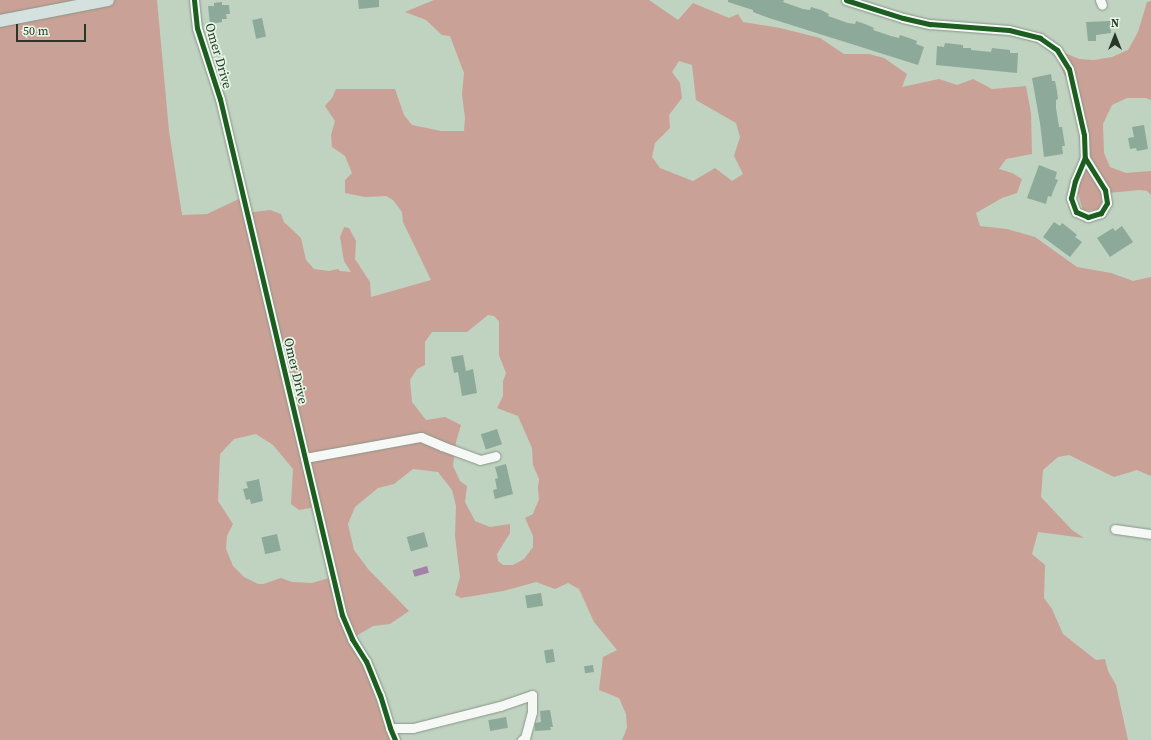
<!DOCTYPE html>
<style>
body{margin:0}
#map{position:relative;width:1151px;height:740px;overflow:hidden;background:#c0d2c0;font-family:"Source Serif 4",serif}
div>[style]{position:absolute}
.forest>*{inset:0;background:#caa196}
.water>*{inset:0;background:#a481a7;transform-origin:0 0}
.building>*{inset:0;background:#8da99a;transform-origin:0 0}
.roads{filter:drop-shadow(0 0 1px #889688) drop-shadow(0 0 1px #889688)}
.minor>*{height:9px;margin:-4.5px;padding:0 4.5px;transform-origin:4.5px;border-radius:4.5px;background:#f6f8f6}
.major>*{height:12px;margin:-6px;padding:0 6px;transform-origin:6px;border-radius:6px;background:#d5e1df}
.cycleway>*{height:5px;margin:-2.5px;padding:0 2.5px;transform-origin:2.5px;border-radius:2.5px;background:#1b5e20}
span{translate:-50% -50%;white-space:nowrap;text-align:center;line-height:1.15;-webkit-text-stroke:3.5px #e5f6e5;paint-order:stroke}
.street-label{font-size:13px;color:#283528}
.north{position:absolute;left:1095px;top:16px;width:40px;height:40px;-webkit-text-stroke:3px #e5f6e5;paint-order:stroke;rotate:0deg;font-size:11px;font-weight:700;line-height:16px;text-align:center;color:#283528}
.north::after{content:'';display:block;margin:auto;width:14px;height:18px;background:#283528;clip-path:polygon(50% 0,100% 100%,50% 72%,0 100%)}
.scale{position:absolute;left:16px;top:24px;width:70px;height:18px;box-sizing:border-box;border:2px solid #283528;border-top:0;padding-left:5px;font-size:12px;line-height:14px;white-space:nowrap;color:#283528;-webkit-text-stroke:3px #e5f6e5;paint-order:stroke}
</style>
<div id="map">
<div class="forest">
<div style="clip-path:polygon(evenodd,0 0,157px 0,169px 131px,182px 215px,207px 214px,243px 197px,247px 213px,270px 210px,281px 214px,284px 222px,301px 238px,306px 260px,314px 269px,329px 271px,338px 269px,340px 271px,351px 272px,344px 261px,340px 237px,344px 227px,349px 228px,356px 241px,355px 259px,370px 282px,371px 297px,431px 280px,403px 222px,402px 212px,393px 200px,386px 196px,365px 197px,345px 193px,345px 180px,352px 173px,345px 156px,332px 147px,331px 135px,335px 121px,325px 106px,332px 98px,336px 89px,395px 89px,404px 115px,412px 125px,441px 131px,464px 131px,465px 118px,462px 94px,464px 73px,450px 36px,442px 35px,426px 20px,405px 12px,434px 0,649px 0,678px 20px,693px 3px,729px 18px,738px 14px,743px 22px,780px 28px,820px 38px,844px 54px,869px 54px,884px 58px,907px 74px,902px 87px,939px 79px,957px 85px,973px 79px,992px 89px,1026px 86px,1031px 113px,1032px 154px,1006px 159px,999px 169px,1012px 173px,1022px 179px,1017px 193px,1002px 198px,976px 213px,980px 226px,1007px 229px,1035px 237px,1077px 267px,1111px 273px,1133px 281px,1151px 277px,1151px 476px,1137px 470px,1114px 477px,1069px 455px,1058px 457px,1043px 470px,1041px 497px,1072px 530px,1084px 538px,1038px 532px,1032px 554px,1045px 565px,1044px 598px,1052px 609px,1063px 634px,1096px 660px,1105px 659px,1108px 671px,1116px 685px,1128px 740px,622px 740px,627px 728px,626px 714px,619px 698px,599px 690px,603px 657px,617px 650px,594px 622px,579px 589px,568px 583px,555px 589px,536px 582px,503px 591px,461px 598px,455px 595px,460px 577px,455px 536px,456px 506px,452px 490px,438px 472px,413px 469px,394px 484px,378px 488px,355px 507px,348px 524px,354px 550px,368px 569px,409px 611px,390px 624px,373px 626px,351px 639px,364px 664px,390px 740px,0 740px,0 0,679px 61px,692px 65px,696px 100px,736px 123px,740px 137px,734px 156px,743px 174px,732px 181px,715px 168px,693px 181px,660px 168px,652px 157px,655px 143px,670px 128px,669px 115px,682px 98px,680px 83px,672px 72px,679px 61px,0 0,488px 315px,494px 316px,499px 321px,499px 355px,506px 373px,503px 381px,503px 396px,497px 408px,518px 416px,532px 448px,533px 465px,539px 479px,538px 488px,539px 499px,533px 514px,525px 518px,533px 536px,533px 547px,524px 559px,513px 565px,503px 565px,498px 561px,497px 554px,510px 533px,510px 524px,490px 527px,475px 521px,465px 502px,467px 486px,460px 481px,453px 466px,456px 442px,461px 425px,445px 417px,426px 420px,412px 402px,410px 380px,417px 369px,425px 365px,425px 342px,432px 332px,467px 332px,488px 315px,0 0,256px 434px,273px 445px,293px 469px,291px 504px,299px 510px,316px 507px,329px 578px,312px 583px,292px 582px,281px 578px,263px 584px,258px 584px,244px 577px,233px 566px,226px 549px,227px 536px,233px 524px,218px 501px,220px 454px,234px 439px,256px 434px)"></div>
<div style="clip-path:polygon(1151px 1px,1151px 100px,1146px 98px,1127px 98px,1112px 105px,1103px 124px,1104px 153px,1110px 167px,1126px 173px,1151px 171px,1151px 195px,1147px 191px,1140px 190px,1108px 193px,1104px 209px,1083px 211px,1076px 186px,1085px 145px,1077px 85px,1065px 76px,1059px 63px,1065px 53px,1079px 59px,1094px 60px,1112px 57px,1128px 50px,1138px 32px,1147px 2px)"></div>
</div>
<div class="water">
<div style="left:427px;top:566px;width:7px;height:15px;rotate:74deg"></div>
</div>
<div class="building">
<div style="clip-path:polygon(358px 0,379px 0,379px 7px,359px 9px)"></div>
<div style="clip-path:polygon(728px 0,784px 0,783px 2px,803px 9px,810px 10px,811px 7px,821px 10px,829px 14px,828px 16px,848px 23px,855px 24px,856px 21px,865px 24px,874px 28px,873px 30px,891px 36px,899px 38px,900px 35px,909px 38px,917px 41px,916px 44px,924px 47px,918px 65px,769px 18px,753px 12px,753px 10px,728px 2px)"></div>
<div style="clip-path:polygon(222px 2px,222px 5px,229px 5px,230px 14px,226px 14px,227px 19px,222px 19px,222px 22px,217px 23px,210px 24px,208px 6px,214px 6px,214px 3px)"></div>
<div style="left:262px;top:18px;width:19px;height:10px;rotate:78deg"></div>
<div style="clip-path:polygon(1110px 21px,1111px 33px,1096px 35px,1096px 41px,1088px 41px,1086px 22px)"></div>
<div style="clip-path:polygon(945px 43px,963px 45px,963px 48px,971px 48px,971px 50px,991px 52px,992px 48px,1010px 50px,1010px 53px,1018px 53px,1017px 73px,936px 65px,937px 46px,944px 47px)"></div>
<div style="clip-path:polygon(1051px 74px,1052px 81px,1055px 81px,1057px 91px,1058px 99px,1056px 100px,1056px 108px,1059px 127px,1062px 127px,1065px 146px,1062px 146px,1063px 154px,1044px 157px,1040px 123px,1032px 78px)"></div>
<div style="clip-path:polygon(1144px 125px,1148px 149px,1137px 151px,1136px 148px,1130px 149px,1128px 138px,1134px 137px,1132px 127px)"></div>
<div style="clip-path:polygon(1039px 165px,1057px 172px,1055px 179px,1058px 180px,1054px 189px,1051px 197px,1048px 196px,1046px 204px,1027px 198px)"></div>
<div style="clip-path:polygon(1054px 222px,1060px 226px,1062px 223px,1070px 229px,1077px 235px,1075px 237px,1082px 242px,1070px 257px,1043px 237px)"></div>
<div style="clip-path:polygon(1122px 226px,1133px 242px,1110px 257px,1097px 238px,1113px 228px,1115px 231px)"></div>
<div style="clip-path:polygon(463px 355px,466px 371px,473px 369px,477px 393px,462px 396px,458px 372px,454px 373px,451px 357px)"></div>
<div style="left:497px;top:429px;width:16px;height:17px;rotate:72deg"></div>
<div style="clip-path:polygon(506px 464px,513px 494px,495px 499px,493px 490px,497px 489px,495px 479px,498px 478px,495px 467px)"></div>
<div style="clip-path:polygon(259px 479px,263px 501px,251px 504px,250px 499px,246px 500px,243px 489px,248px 488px,246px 482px)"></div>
<div style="left:424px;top:532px;width:15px;height:18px;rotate:74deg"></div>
<div style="left:277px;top:534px;width:17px;height:16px;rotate:77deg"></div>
<div style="left:541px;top:593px;width:13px;height:16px;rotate:81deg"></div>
<div style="left:553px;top:649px;width:13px;height:9px;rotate:81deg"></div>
<div style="left:593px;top:665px;width:7px;height:9px;rotate:82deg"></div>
<div style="clip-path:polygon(550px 710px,553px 727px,550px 727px,551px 730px,535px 731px,535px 723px,541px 722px,540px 711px)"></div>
<div style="left:506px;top:717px;width:11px;height:18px;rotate:80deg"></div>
</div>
<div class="roads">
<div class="minor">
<div style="left:194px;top:0;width:28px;rotate:84deg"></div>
<div style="left:197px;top:28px;width:75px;rotate:72.1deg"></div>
<div style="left:220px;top:99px;width:530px;rotate:76.7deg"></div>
<div style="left:342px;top:615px;width:26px;rotate:67deg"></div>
<div style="left:352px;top:639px;width:26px;rotate:58deg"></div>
<div style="left:366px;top:661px;width:37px;rotate:68deg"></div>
<div style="left:380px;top:695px;width:34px;rotate:73deg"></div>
<div style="left:390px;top:728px;width:13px;rotate:67deg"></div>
<div style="left:846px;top:0;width:60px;rotate:17.5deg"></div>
<div style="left:903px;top:18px;width:28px;rotate:13deg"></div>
<div style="left:930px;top:24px;width:79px;rotate:4.3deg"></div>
<div style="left:1009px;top:30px;width:32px;rotate:14deg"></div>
<div style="left:1040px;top:38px;width:21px;rotate:35deg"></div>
<div style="left:1057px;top:50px;width:22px;rotate:58deg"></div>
<div style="left:1069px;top:69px;width:68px;rotate:77.2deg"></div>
<div style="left:1084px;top:135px;width:23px;rotate:88deg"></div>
<div style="left:1085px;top:158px;width:38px;rotate:58deg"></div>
<div style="left:1105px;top:190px;width:13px;rotate:81deg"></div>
<div style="left:1107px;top:203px;width:12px;rotate:121deg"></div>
<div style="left:1101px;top:213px;width:14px;rotate:163deg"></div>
<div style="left:1088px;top:217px;width:13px;rotate:-157deg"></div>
<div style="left:1076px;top:212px;width:15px;rotate:-110deg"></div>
<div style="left:1071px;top:198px;width:17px;rotate:-77deg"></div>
<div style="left:1075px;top:181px;width:25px;rotate:-67deg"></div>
<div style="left:1100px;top:0;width:5px;rotate:68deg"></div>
<div style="left:305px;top:458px;width:118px;rotate:-10.3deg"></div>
<div style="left:421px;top:437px;width:23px;rotate:23deg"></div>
<div style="left:442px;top:446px;width:40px;rotate:20.2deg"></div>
<div style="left:480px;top:460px;width:16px;rotate:-14deg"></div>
<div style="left:1115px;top:529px;width:36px;rotate:8deg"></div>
<div style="left:390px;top:728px;width:23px"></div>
<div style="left:413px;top:728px;width:90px;rotate:-14.2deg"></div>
<div style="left:500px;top:706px;width:34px;rotate:-19deg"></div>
<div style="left:532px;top:695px;width:17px;rotate:90deg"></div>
<div style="left:532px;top:712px;width:27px;rotate:105deg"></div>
<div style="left:525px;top:738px;width:4px;rotate:146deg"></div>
</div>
<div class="major">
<div style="left:0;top:21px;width:110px;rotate:-11deg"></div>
</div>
</div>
<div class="cycleway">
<div style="left:194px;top:0;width:28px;rotate:84deg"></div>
<div style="left:197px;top:28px;width:75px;rotate:72.1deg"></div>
<div style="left:220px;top:99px;width:530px;rotate:76.7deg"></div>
<div style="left:342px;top:615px;width:26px;rotate:67deg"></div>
<div style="left:352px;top:639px;width:26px;rotate:58deg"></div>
<div style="left:366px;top:661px;width:37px;rotate:68deg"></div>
<div style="left:380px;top:695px;width:34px;rotate:73deg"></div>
<div style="left:390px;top:728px;width:13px;rotate:67deg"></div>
<div style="left:846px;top:0;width:60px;rotate:17.5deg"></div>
<div style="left:903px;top:18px;width:28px;rotate:13deg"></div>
<div style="left:930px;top:24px;width:79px;rotate:4.3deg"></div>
<div style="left:1009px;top:30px;width:32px;rotate:14deg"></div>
<div style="left:1040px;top:38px;width:21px;rotate:35deg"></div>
<div style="left:1057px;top:50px;width:22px;rotate:58deg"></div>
<div style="left:1069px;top:69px;width:68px;rotate:77.2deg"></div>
<div style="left:1084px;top:135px;width:23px;rotate:88deg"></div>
<div style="left:1085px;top:158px;width:38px;rotate:58deg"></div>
<div style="left:1105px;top:190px;width:13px;rotate:81deg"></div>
<div style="left:1107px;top:203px;width:12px;rotate:121deg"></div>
<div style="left:1101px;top:213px;width:14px;rotate:163deg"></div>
<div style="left:1088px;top:217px;width:13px;rotate:-157deg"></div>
<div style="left:1076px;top:212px;width:15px;rotate:-110deg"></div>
<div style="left:1071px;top:198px;width:17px;rotate:-77deg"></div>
<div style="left:1075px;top:181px;width:25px;rotate:-67deg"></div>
</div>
<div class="street-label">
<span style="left:218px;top:56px;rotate:74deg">Omer Drive</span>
<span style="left:295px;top:371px;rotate:77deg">Omer Drive</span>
</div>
<div class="north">N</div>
<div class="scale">50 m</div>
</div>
